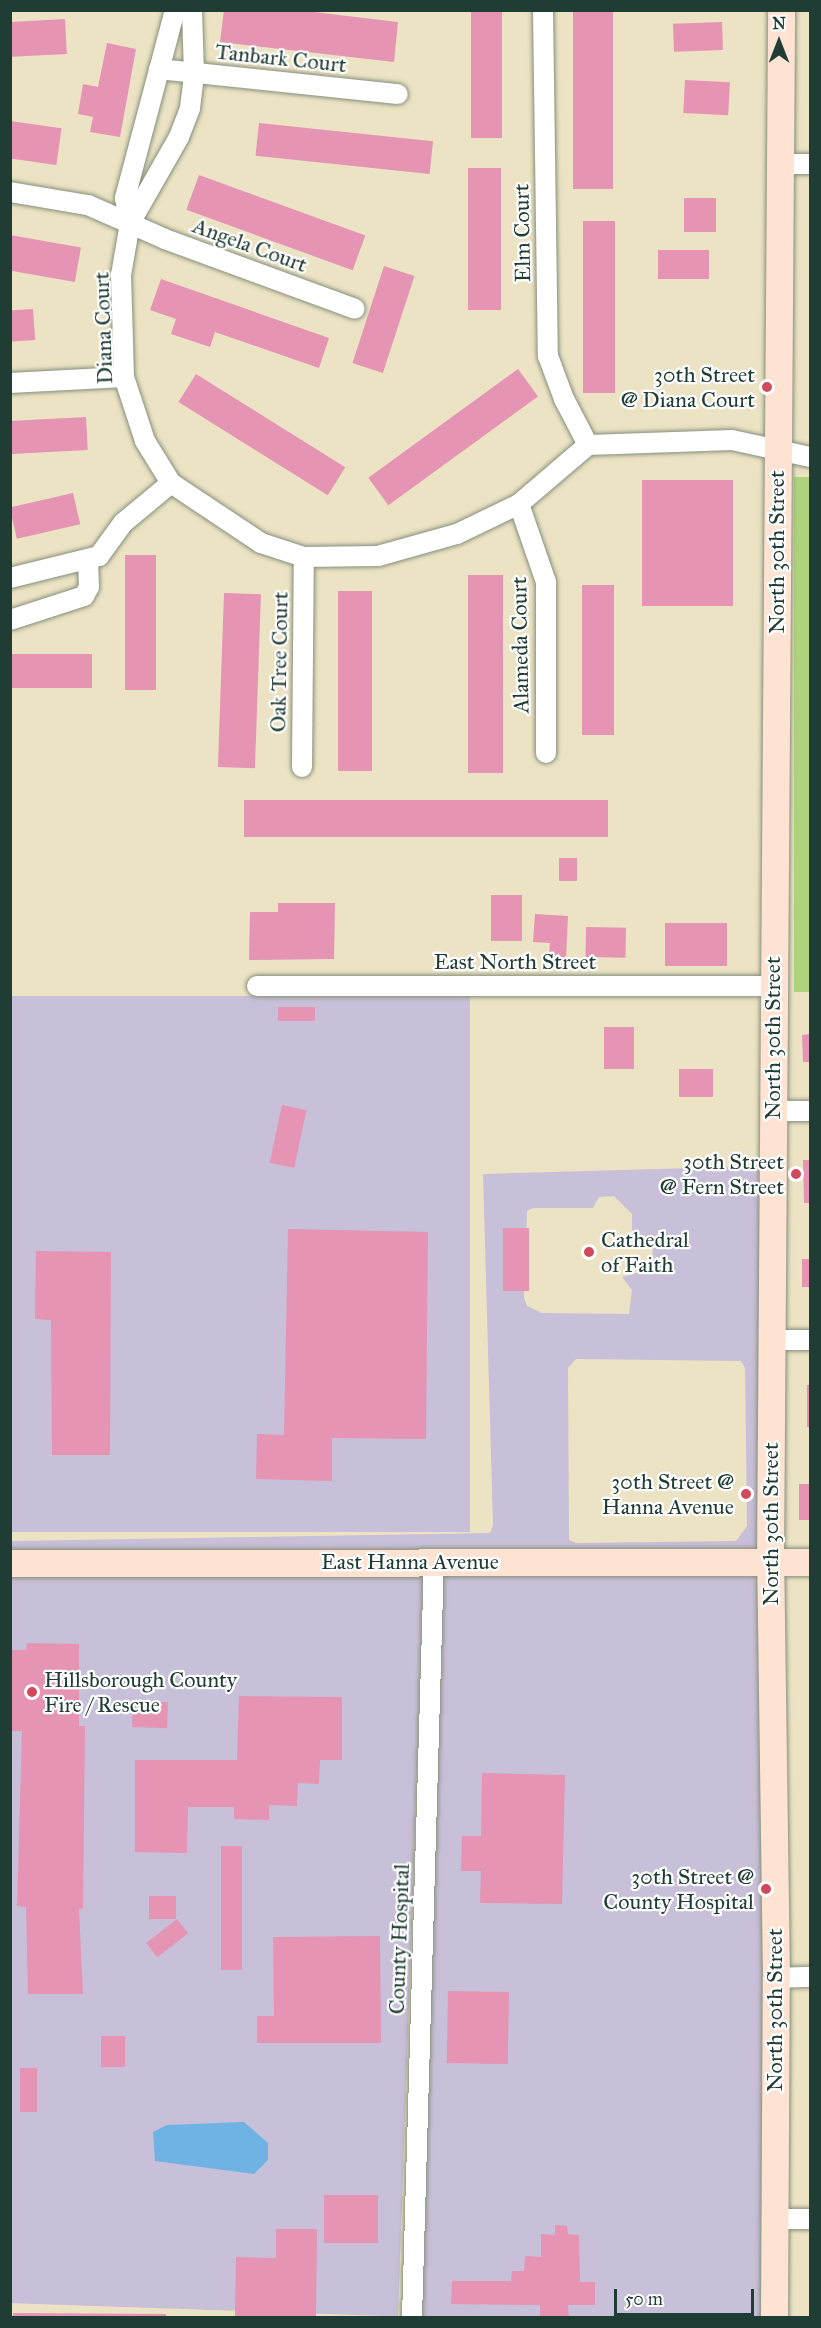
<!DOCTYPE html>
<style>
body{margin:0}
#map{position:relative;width:821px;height:2328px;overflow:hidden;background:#ece3c4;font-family:"IM FELL Great Primer",serif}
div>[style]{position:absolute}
.industrial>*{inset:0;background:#c8bfd8;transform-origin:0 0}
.green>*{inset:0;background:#aed37c;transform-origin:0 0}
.water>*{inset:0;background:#6fb3e5}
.building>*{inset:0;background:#e594b4;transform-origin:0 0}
.roads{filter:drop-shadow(0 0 2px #86907c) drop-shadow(0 0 2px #86907c)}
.street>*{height:20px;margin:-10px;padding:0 10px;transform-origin:10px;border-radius:10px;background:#fff}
.secondary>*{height:27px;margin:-13.5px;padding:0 13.5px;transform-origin:13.5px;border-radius:13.5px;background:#fee3d2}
.dots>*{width:16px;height:16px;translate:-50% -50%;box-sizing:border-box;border:3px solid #fff;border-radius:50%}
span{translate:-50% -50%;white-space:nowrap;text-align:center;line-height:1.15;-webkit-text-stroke:4.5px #fff;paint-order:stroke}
.street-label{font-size:22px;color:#1f3d34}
.poi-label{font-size:22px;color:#1f3d34}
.right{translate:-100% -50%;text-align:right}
.left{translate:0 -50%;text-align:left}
.frame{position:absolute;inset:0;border:12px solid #1f3d34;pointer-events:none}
.north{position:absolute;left:749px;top:12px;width:60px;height:60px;-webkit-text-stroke:4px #fff;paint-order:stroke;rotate:0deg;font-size:16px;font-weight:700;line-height:24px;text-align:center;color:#1f3d34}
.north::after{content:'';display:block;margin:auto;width:21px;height:27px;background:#1f3d34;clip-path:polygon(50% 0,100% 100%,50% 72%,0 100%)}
.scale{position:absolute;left:614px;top:2289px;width:140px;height:27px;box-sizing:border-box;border:3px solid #1f3d34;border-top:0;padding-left:8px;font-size:18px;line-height:21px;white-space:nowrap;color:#1f3d34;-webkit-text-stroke:4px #fff;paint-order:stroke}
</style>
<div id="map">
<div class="industrial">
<div style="left:10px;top:996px;width:460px;height:536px"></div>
<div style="clip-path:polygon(evenodd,762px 1166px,760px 1551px,11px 1552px,10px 1541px,490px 1533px,493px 1525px,483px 1174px,762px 1166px,614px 1196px,632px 1214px,632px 1234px,644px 1236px,653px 1249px,652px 1259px,644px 1271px,622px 1277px,632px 1290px,629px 1314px,542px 1313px,527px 1306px,524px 1298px,527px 1211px,533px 1208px,593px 1208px,599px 1197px,614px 1196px,762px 1166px,576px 1359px,741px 1361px,745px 1368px,747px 1526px,736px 1541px,576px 1543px,569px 1540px,568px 1368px,576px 1359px)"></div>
<div style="left:424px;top:1572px;width:745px;height:414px;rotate:92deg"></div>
<div style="clip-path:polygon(443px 1572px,760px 1573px,766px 1978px,765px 2317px,422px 2318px)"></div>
</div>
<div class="green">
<div style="left:794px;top:477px;width:16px;height:515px"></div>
</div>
<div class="water">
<div style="clip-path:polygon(244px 2122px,268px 2143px,268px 2160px,254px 2174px,155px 2161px,153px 2132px,167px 2125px)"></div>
</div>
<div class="building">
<div style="clip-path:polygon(224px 10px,297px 10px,398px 22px,394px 62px,220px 42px)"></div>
<div style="left:471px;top:10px;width:31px;height:128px"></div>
<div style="left:573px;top:10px;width:40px;height:179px"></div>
<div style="left:65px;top:19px;width:35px;height:55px;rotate:87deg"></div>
<div style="left:722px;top:22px;width:28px;height:49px;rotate:88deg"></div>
<div style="clip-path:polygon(107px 43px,136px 49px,120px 137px,90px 132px,93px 117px,78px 114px,83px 84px,98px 87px)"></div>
<div style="left:685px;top:80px;width:45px;height:33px;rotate:3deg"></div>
<div style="left:10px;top:121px;width:52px;height:37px;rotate:8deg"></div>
<div style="left:259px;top:123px;width:175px;height:33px;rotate:6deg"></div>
<div style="left:468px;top:168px;width:33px;height:142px"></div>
<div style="left:199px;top:175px;width:177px;height:37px;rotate:20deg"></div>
<div style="left:684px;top:198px;width:32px;height:34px"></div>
<div style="left:583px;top:221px;width:32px;height:172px"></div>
<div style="left:10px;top:235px;width:72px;height:35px;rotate:10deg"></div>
<div style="left:709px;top:250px;width:29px;height:51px;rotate:90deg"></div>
<div style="left:384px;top:266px;width:32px;height:102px;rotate:18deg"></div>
<div style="clip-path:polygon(161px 279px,329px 338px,319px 368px,215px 332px,210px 347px,171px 334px,176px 319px,150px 310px)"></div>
<div style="left:33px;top:309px;width:31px;height:23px;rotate:86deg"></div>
<div style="left:518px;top:369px;width:34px;height:185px;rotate:54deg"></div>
<div style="left:196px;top:374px;width:176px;height:33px;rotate:32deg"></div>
<div style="left:86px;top:417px;width:33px;height:76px;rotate:87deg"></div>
<div style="left:733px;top:480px;width:126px;height:91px;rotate:90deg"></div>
<div style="left:73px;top:493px;width:32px;height:65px;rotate:77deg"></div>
<div style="left:125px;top:555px;width:31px;height:135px"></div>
<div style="left:468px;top:575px;width:35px;height:198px"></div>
<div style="left:582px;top:585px;width:32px;height:150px"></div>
<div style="left:338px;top:591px;width:34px;height:180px"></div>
<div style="left:224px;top:593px;width:37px;height:174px;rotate:2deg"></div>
<div style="left:10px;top:654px;width:82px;height:34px"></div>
<div style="left:244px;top:800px;width:364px;height:37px"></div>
<div style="left:559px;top:858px;width:18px;height:23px"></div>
<div style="left:491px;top:895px;width:31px;height:46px"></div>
<div style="clip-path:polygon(278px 903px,335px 903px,334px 959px,249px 960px,250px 912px,278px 912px)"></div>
<div style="clip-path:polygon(535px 914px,568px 916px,566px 958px,549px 957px,550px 943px,533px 942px)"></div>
<div style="left:665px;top:923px;width:62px;height:43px"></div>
<div style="left:586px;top:927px;width:40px;height:30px;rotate:1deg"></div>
<div style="left:278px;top:1007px;width:37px;height:14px"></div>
<div style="left:604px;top:1027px;width:30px;height:42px"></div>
<div style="clip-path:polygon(810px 1034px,810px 1062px,803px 1062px,802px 1035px)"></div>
<div style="left:679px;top:1069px;width:34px;height:28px"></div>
<div style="left:282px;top:1105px;width:25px;height:59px;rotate:12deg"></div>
<div style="clip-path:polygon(803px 1160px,810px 1160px,810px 1203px,804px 1203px)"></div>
<div style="left:503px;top:1228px;width:26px;height:63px"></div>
<div style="clip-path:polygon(288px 1229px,428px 1232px,426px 1439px,332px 1438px,332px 1481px,256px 1479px,257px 1434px,284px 1435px)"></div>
<div style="clip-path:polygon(36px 1251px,111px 1252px,110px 1455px,52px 1455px,51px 1320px,35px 1319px)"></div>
<div style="left:802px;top:1259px;width:8px;height:28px"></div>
<div style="left:807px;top:1385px;width:3px;height:42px"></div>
<div style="left:810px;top:1484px;width:36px;height:11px;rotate:90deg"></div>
<div style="clip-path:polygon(27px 1643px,79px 1644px,79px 1726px,85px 1726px,83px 1909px,79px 1909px,83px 1994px,28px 1994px,26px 1907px,17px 1906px,22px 1731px,10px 1731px,10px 1650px,26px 1650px)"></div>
<div style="clip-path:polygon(239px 1696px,342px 1697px,342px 1760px,320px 1760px,319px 1784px,298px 1783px,297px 1806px,269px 1805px,269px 1820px,234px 1819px,234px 1807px,188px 1807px,187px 1853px,135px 1852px,135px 1760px,237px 1760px)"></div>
<div style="left:133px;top:1701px;width:35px;height:26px;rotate:2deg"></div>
<div style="clip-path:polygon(482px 1773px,565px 1775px,562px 1904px,480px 1903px,481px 1871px,461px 1871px,462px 1836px,481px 1836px)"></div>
<div style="left:221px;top:1846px;width:21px;height:124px"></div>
<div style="left:149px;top:1896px;width:27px;height:23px"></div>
<div style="left:177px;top:1919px;width:18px;height:39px;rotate:52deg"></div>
<div style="clip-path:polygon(380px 1936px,381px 2043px,257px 2043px,257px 2016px,274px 2016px,273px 1937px)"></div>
<div style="left:448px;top:1991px;width:61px;height:72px;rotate:1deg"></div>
<div style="left:101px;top:2036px;width:24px;height:31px"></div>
<div style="left:20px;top:2068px;width:17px;height:44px"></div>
<div style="left:324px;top:2195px;width:54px;height:48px"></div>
<div style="clip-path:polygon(555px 2225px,567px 2226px,568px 2234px,579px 2235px,580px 2282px,595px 2282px,595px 2305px,568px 2305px,569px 2318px,540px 2318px,540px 2305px,451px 2304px,452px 2281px,511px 2281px,512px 2271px,524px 2271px,525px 2256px,541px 2257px,541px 2234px,555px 2235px)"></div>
<div style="clip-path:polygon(276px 2229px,317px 2229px,316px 2318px,235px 2318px,236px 2257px,276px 2258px)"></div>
<div style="clip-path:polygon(13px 2313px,166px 2314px,166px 2318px,13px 2318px)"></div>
</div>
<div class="roads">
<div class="street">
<div style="left:175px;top:10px;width:195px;rotate:104.9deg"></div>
<div style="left:125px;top:198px;width:25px;rotate:79deg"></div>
<div style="left:130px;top:223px;width:53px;rotate:99.8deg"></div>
<div style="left:121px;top:275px;width:102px;rotate:88.3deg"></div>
<div style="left:124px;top:377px;width:67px;rotate:71.8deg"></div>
<div style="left:145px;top:441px;width:49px;rotate:58.2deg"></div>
<div style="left:171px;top:483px;width:108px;rotate:33.7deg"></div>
<div style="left:261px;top:543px;width:45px;rotate:18deg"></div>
<div style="left:304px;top:557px;width:74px;rotate:-0.8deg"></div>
<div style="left:378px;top:556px;width:82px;rotate:-15.6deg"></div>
<div style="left:457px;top:534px;width:69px;rotate:-25.8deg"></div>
<div style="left:519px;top:504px;width:91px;rotate:-40.5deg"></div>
<div style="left:588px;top:445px;width:144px;rotate:-2deg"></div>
<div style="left:732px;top:440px;width:80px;rotate:12.3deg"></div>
<div style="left:543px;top:10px;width:346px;rotate:89.2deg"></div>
<div style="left:548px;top:356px;width:46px;rotate:69.6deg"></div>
<div style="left:564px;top:399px;width:52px;rotate:62.4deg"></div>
<div style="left:159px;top:69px;width:240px;rotate:6deg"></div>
<div style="left:780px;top:164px;width:30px"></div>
<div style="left:10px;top:192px;width:79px;rotate:9.5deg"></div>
<div style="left:88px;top:205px;width:84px;rotate:23.8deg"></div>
<div style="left:165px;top:239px;width:202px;rotate:20.2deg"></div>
<div style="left:130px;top:223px;width:99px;rotate:-60.3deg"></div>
<div style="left:179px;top:137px;width:31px;rotate:-69deg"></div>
<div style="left:190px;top:108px;width:34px;rotate:-83deg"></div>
<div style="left:194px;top:74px;width:64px;rotate:-91.8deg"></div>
<div style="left:10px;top:383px;width:114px;rotate:-3deg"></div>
<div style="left:519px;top:504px;width:83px;rotate:70.9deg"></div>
<div style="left:546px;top:582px;width:171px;rotate:90deg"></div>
<div style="left:10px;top:578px;width:92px;rotate:-13.9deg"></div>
<div style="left:99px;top:556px;width:41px;rotate:-54deg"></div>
<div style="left:123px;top:523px;width:62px;rotate:-39.8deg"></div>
<div style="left:10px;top:620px;width:78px;rotate:-18deg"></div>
<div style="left:84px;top:596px;width:10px;rotate:-61deg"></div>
<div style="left:89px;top:587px;width:28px;rotate:-92deg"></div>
<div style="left:302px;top:767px;width:210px;rotate:-89.5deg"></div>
<div style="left:257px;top:986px;width:516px"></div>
<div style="left:772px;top:1111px;width:38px"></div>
<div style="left:771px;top:1340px;width:39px"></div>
<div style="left:776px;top:1978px;width:34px;rotate:-2deg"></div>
<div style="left:774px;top:2219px;width:36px"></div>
<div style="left:412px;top:2318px;width:757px;rotate:-88.34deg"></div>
</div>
<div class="secondary">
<div style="left:10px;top:1563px;width:800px;rotate:-0.07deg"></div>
<div style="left:774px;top:2318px;width:340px;rotate:-89.7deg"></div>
<div style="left:776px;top:1978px;width:416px;rotate:-90.8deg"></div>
<div style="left:770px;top:1562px;width:1552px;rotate:-89.59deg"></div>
</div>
</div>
<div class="dots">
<div style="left:767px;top:387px;background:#d1495b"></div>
<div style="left:796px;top:1174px;background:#d1495b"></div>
<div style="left:589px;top:1252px;background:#d1495b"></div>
<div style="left:746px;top:1494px;background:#d1495b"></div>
<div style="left:32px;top:1692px;background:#d1495b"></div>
<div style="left:766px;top:1889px;background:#d1495b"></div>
</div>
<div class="street-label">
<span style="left:281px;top:58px;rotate:6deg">Tanbark Court</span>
<span style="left:522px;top:233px;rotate:-91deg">Elm Court</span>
<span style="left:250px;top:245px;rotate:20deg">Angela Court</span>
<span style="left:103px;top:328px;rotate:-92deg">Diana Court</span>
<span style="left:777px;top:552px;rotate:-90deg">North 30th Street</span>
<span style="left:520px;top:645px;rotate:-91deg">Alameda Court</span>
<span style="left:279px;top:662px;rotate:-89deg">Oak Tree Court</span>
<span style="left:515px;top:962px">East North Street</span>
<span style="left:773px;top:1038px;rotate:-90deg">North 30th Street</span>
<span style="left:771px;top:1524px;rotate:-90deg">North 30th Street</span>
<span style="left:410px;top:1562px">East Hanna Avenue</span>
<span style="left:399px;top:1939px;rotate:-88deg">County Hospital</span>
<span style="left:775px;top:2010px;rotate:-90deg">North 30th Street</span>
</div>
<div class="poi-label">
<span class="right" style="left:755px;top:387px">30th Street<br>@ Diana Court</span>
<span class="right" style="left:784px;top:1174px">30th Street<br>@ Fern Street</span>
<span class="left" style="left:601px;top:1252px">Cathedral<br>of Faith</span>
<span class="right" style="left:734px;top:1494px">30th Street @<br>Hanna Avenue</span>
<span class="left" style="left:44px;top:1692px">Hillsborough County<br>Fire / Rescue</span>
<span class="right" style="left:754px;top:1889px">30th Street @<br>County Hospital</span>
</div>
<div class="frame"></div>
<div class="north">N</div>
<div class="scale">50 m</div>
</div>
